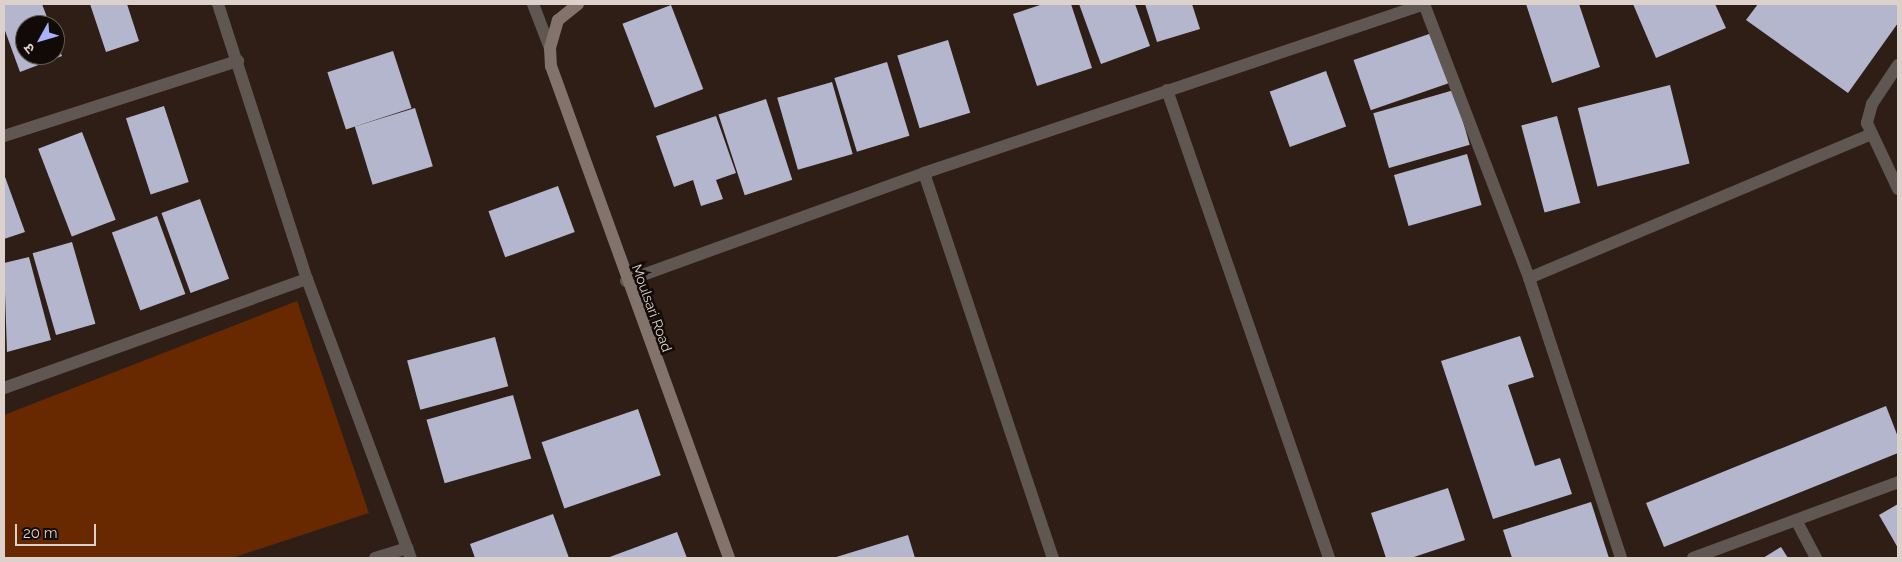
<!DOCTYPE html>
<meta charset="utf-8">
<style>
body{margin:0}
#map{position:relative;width:1902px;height:562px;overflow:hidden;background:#2f1e16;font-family:Raleway,"Noto Sans Devanagari",sans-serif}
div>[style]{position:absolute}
.green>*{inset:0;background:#682900}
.building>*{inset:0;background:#b3b6cc;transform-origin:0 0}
.street>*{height:12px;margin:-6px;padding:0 6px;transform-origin:6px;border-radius:6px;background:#605752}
.secondary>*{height:12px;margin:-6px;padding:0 6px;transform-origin:6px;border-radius:6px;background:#82736c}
span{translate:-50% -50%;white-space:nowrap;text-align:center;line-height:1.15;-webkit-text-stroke:5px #120a07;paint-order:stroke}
.street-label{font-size:14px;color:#ddd1cb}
.frame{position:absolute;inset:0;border:5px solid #ddd1cb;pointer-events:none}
.north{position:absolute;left:15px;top:15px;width:50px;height:50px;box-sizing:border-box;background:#120a07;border:1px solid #635a55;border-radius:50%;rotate:231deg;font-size:14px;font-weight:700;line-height:20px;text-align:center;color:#ddd1cb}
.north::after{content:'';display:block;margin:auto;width:18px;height:22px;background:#a9b0fc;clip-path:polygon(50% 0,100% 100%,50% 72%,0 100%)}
.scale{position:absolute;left:15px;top:524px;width:81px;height:22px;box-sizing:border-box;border:2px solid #ddd1cb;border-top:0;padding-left:6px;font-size:15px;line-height:18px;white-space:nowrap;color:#ddd1cb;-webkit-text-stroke:4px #120a07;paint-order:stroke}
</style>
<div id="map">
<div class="green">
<div style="clip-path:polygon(297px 301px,369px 513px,232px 558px,4px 558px,4px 415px)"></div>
</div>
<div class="building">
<div style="clip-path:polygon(4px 4px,42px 4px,50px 25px,25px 25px,25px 55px,55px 55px,55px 38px,62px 56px,20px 72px,4px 28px)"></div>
<div style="clip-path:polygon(90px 4px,127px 4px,139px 41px,106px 52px)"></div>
<div style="clip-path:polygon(1043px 4px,1071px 4px,1092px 68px,1037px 86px,1013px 14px)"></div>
<div style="clip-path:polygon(1079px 4px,1135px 4px,1150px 46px,1101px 64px)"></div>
<div style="clip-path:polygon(1145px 4px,1192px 4px,1200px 29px,1157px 42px)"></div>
<div style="clip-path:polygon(1526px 4px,1579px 4px,1600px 67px,1552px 83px)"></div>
<div style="clip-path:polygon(1633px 4px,1715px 4px,1726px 28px,1656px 58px)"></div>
<div style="clip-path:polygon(1758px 4px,1898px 4px,1898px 23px,1848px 93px,1746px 20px)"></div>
<div style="left:671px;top:5px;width:90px;height:52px;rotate:69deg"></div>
<div style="left:1432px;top:33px;width:53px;height:83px;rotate:71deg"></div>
<div style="left:948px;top:40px;width:76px;height:53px;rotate:73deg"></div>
<div style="left:393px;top:51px;width:60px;height:69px;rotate:72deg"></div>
<div style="left:887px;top:62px;width:77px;height:55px;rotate:73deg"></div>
<div style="left:1326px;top:71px;width:59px;height:60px;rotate:70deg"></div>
<div style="left:832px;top:82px;width:75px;height:57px;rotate:74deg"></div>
<div style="left:1670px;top:85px;width:81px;height:95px;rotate:76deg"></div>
<div style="left:1454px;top:90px;width:57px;height:84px;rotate:74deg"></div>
<div style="left:766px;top:99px;width:85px;height:50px;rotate:72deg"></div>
<div style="left:164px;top:106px;width:80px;height:40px;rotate:72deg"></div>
<div style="left:415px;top:108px;width:61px;height:63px;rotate:73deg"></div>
<div style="clip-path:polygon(716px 116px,736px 173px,716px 180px,723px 199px,701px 206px,693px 180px,674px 187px,656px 136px)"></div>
<div style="left:1557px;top:116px;width:90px;height:37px;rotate:75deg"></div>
<div style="left:82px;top:132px;width:94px;height:47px;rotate:69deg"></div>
<div style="left:1467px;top:154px;width:53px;height:76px;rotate:74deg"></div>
<div style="clip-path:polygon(4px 174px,25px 232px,4px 239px)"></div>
<div style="left:558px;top:186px;width:49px;height:74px;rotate:70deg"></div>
<div style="left:200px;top:199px;width:85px;height:41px;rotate:70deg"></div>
<div style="left:157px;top:216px;width:83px;height:48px;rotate:70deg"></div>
<div style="left:72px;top:242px;width:85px;height:41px;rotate:74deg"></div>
<div style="clip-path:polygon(29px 257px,51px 340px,7px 352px,4px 263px)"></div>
<div style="clip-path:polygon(1520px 336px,1534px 377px,1508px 385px,1535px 466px,1560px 458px,1572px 494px,1493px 519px,1441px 361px)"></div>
<div style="left:495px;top:337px;width:51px;height:91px;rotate:75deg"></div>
<div style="left:513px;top:395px;width:66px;height:90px;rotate:74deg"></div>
<div style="clip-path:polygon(1886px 406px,1898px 437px,1898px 453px,1664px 547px,1646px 503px)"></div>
<div style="left:638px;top:409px;width:70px;height:102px;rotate:71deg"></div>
<div style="clip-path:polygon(1448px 488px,1465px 540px,1411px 558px,1386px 558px,1371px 513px)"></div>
<div style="clip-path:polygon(1591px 502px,1609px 558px,1512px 558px,1503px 530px)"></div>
<div style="clip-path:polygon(1898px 504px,1898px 548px,1879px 515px)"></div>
<div style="clip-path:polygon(553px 514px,569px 558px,475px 558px,470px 544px)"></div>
<div style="clip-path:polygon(677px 532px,687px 558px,607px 558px)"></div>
<div style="clip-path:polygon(908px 535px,915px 558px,833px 558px)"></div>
<div style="clip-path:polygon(1781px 547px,1788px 558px,1763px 558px)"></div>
</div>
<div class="street">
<div style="left:218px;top:4px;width:289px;rotate:72.1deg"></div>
<div style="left:307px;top:279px;width:298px;rotate:69.6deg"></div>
<div style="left:533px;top:4px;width:47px;rotate:68.9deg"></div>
<div style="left:1424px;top:4px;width:293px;rotate:69deg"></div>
<div style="left:1529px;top:278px;width:295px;rotate:71.8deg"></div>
<div style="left:1898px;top:65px;width:47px;rotate:123.7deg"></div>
<div style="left:1872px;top:104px;width:20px;rotate:105deg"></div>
<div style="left:1867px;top:123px;width:73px;rotate:64.8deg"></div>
<div style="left:1167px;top:90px;width:495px;rotate:70.9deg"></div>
<div style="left:4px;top:136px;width:246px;rotate:-17.8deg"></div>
<div style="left:924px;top:173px;width:406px;rotate:71.5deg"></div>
<div style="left:1529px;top:278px;width:371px;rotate:-22.8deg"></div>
<div style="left:626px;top:281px;width:317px;rotate:-19.9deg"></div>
<div style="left:924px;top:173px;width:529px;rotate:-18.64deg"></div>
<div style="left:4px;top:388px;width:322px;rotate:-19.8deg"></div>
<div style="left:1796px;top:520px;width:43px;rotate:62.2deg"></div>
<div style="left:375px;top:558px;width:34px;rotate:-17deg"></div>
<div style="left:1693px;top:558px;width:219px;rotate:-20.3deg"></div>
</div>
<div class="secondary">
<div style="left:578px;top:4px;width:26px;rotate:141deg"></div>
<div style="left:558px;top:20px;width:29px;rotate:106deg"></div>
<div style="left:550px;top:48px;width:18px;rotate:87deg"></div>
<div style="left:551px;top:66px;width:523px;rotate:70.11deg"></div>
</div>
<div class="street-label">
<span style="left:652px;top:308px;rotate:70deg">Moulsari Road</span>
</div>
<div class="frame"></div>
<div class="north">उ</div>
<div class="scale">20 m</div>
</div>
